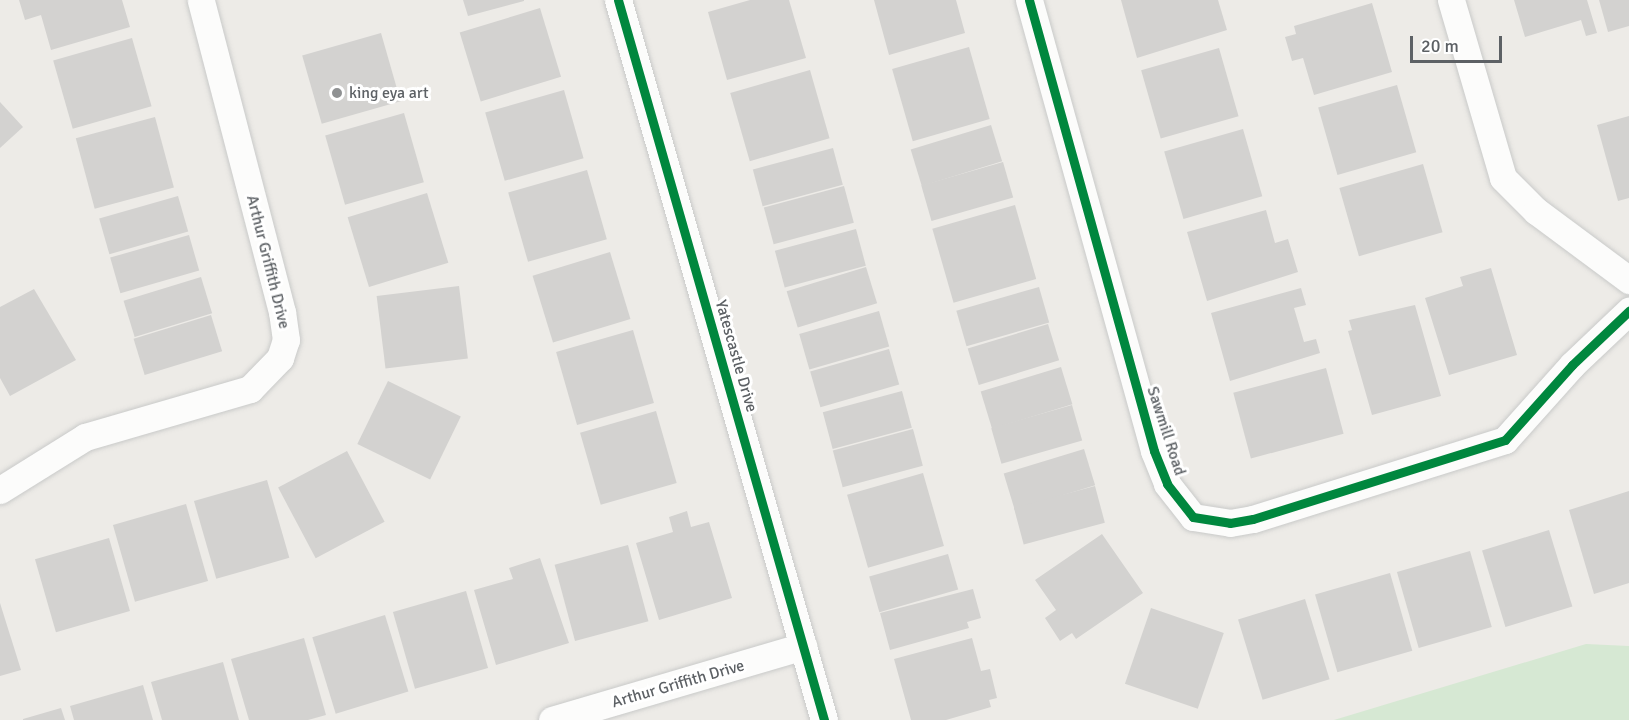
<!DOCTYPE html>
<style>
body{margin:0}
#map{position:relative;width:1629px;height:720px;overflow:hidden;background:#edebe7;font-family:Signika,sans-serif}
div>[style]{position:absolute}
.green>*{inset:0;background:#d6e8d3}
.building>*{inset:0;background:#d3d2d0;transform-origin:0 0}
.roads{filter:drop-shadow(0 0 2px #c9cac9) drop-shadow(0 0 2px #c9cac9)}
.street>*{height:27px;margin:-13.5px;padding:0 13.5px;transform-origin:13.5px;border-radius:13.5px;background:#fcfcfb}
.cycleway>*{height:9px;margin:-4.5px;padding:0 4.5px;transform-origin:4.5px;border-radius:4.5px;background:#00873e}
.dots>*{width:16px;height:16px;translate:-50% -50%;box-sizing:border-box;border:3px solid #fff;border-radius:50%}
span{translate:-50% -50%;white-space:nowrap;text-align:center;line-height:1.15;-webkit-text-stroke:6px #fff;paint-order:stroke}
.poi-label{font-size:16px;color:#5d6165}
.left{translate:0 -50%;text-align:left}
.street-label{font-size:16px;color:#5d6165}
.scale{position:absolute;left:1410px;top:36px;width:92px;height:27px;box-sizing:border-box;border:3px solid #5d6165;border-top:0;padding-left:8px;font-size:18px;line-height:21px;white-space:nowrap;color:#5d6165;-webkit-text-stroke:4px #fff;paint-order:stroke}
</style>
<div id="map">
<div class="green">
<div style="clip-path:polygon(1586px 644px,1629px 646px,1629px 720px,1334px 720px)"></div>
</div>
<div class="building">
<div style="clip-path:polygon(19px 0,122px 0,130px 27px,51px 50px,41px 15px,25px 20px)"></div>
<div style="clip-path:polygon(463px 0,524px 0,524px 1px,468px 16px)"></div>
<div style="clip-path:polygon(750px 0,789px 0,806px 58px,727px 80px,708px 12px)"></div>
<div style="clip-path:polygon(874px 0,956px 0,965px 33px,889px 55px)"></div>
<div style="clip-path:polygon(1121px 0,1218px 0,1227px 30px,1137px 58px)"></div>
<div style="clip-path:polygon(1514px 0,1587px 0,1597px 33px,1586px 36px,1581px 20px,1525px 37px)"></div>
<div style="clip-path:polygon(1599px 0,1629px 0,1629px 26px,1608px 32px)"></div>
<div style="clip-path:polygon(1372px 3px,1392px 72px,1314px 95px,1303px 58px,1292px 61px,1285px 37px,1296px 34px,1294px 26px)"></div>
<div style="left:540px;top:8px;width:72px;height:84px;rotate:73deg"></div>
<div style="left:381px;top:33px;width:71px;height:82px;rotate:74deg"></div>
<div style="left:132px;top:38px;width:71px;height:82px;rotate:74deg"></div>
<div style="left:969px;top:47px;width:75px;height:80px;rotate:74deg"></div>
<div style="left:1219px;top:48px;width:71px;height:81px;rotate:74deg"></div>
<div style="left:810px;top:70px;width:71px;height:83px;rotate:74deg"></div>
<div style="left:1397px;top:85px;width:70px;height:82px;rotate:74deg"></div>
<div style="left:564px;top:90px;width:71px;height:82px;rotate:74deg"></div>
<div style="clip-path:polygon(0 102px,23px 127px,0 148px)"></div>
<div style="left:404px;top:113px;width:72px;height:82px;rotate:74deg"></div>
<div style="clip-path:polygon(1629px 116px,1629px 198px,1618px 201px,1597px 125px)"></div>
<div style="left:155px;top:117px;width:73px;height:82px;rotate:75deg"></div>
<div style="left:991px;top:125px;width:38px;height:84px;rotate:73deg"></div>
<div style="left:1243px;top:129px;width:70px;height:82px;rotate:74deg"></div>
<div style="left:833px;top:148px;width:38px;height:83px;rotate:75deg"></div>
<div style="left:1003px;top:162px;width:37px;height:85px;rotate:74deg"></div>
<div style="left:1423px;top:164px;width:71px;height:87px;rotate:74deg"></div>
<div style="left:587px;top:170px;width:72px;height:82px;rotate:74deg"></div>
<div style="left:844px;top:186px;width:38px;height:83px;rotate:75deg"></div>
<div style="left:427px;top:193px;width:73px;height:83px;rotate:73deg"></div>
<div style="left:178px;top:196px;width:37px;height:82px;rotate:74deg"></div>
<div style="left:1015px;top:205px;width:77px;height:86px;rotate:74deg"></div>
<div style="clip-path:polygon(1266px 210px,1275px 243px,1288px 239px,1298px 272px,1207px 301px,1187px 232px)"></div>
<div style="left:856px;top:229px;width:38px;height:84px;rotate:75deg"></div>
<div style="left:189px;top:235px;width:37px;height:82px;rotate:74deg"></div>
<div style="left:610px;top:252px;width:70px;height:81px;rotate:73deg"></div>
<div style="left:866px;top:267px;width:38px;height:83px;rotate:73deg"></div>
<div style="clip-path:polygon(1491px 268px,1517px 355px,1449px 375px,1425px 298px,1463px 286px,1460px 277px)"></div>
<div style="left:201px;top:277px;width:38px;height:81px;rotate:73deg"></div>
<div style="left:459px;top:286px;width:73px;height:83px;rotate:83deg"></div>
<div style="left:1039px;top:287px;width:37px;height:86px;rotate:74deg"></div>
<div style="clip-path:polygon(1301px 288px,1306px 305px,1294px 308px,1304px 342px,1316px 339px,1320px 353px,1230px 381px,1211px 313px)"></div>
<div style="clip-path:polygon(34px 289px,76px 360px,10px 396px,0 378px,0 307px)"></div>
<div style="clip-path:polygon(1415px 305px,1441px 396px,1372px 415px,1348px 331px,1352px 330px,1349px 320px)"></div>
<div style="left:879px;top:311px;width:37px;height:83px;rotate:74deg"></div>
<div style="left:211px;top:315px;width:38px;height:81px;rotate:73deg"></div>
<div style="left:1048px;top:324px;width:38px;height:84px;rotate:73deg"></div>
<div style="left:633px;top:330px;width:76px;height:80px;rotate:74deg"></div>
<div style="left:889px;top:349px;width:37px;height:82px;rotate:74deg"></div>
<div style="left:1061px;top:367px;width:39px;height:84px;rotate:73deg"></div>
<div style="left:1326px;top:368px;width:68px;height:96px;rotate:75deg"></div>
<div style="left:388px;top:381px;width:81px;height:70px;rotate:26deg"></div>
<div style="left:902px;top:391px;width:38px;height:82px;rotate:75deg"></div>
<div style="left:1072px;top:405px;width:37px;height:84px;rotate:74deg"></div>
<div style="left:656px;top:411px;width:75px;height:79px;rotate:74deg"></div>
<div style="left:913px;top:429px;width:38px;height:83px;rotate:75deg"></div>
<div style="left:1084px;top:449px;width:38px;height:84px;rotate:73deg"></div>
<div style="left:347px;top:451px;width:80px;height:78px;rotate:62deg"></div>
<div style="left:923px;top:473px;width:76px;height:79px;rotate:74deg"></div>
<div style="left:267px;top:480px;width:81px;height:76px;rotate:74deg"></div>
<div style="left:1095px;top:486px;width:38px;height:84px;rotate:75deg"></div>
<div style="clip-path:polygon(1629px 491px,1629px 583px,1594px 594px,1569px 510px)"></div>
<div style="left:186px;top:504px;width:80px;height:76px;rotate:74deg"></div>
<div style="clip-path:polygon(687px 511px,691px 527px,709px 522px,732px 598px,659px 620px,636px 543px,673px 532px,669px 517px)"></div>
<div style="left:1549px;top:530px;width:80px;height:70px;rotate:73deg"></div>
<div style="clip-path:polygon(1102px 534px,1143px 593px,1076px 639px,1072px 633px,1060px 641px,1045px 618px,1056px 610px,1035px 580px)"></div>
<div style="left:109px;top:538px;width:76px;height:77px;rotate:74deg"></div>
<div style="left:628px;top:545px;width:79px;height:76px;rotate:75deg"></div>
<div style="left:1470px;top:551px;width:79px;height:76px;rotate:74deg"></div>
<div style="left:948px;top:554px;width:37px;height:82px;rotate:74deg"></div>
<div style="clip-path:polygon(540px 558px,569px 643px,496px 665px,474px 590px,513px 579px,509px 568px)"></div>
<div style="left:1390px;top:573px;width:81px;height:78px;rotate:74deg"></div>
<div style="clip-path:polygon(973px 589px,981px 618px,967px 622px,969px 628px,890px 650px,880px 613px)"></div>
<div style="left:466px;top:591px;width:80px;height:76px;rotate:74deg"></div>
<div style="left:1305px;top:599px;width:84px;height:70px;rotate:73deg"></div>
<div style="clip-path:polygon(0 603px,21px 670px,0 676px)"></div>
<div style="left:1151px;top:608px;width:77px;height:80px;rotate:19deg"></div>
<div style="left:385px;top:615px;width:80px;height:76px;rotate:73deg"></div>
<div style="clip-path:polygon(304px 638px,326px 715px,308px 720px,249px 720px,231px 659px)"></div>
<div style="clip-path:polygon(972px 638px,981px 671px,990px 669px,997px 698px,989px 700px,991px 707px,946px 720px,911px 720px,894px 659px)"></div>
<div style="clip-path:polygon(223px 662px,239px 720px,162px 720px,151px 682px)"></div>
<div style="clip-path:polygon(143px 685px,153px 720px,74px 720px,70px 706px)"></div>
<div style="clip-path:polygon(61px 708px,65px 720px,23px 720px,23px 719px)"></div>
</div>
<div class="roads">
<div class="street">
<div style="left:618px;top:0;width:749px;rotate:74.03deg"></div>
<div style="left:1029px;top:0;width:468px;rotate:74.5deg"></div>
<div style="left:1154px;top:451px;width:35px;rotate:68deg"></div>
<div style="left:1167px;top:484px;width:42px;rotate:51.8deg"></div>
<div style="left:1193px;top:517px;width:37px;rotate:9deg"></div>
<div style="left:1230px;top:523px;width:23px;rotate:-10deg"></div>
<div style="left:1253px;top:519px;width:264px;rotate:-17.4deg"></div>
<div style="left:1505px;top:440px;width:101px;rotate:-48.2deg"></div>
<div style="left:1572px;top:365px;width:79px;rotate:-43.5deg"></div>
<div style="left:1451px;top:0;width:185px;rotate:73.7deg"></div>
<div style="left:1503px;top:178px;width:47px;rotate:45deg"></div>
<div style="left:1536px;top:211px;width:116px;rotate:36.6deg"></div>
<div style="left:0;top:490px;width:100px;rotate:-31.9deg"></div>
<div style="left:85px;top:437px;width:172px;rotate:-16.2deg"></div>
<div style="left:250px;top:389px;width:43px;rotate:-45.9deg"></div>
<div style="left:280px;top:358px;width:19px;rotate:-72deg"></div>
<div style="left:286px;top:340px;width:28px;rotate:-98deg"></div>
<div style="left:282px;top:312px;width:322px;rotate:-104.6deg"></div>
<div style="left:552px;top:720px;width:262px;rotate:-16.4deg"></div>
</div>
</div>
<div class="cycleway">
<div style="left:618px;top:0;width:749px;rotate:74.03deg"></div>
<div style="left:1029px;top:0;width:468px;rotate:74.5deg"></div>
<div style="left:1154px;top:451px;width:35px;rotate:68deg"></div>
<div style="left:1167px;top:484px;width:42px;rotate:51.8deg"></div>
<div style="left:1193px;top:517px;width:37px;rotate:9deg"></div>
<div style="left:1230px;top:523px;width:23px;rotate:-10deg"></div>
<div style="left:1253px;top:519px;width:264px;rotate:-17.4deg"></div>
<div style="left:1505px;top:440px;width:101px;rotate:-48.2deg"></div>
<div style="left:1572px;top:365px;width:79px;rotate:-43.5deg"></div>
</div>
<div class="dots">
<div style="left:337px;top:93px;background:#8f9192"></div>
</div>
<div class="poi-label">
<span class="left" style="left:349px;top:93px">king eya art</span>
</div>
<div class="street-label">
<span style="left:268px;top:262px;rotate:76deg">Arthur Griffith Drive</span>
<span style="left:736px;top:356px;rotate:74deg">Yatescastle Drive</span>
<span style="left:1166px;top:431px;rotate:72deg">Sawmill Road</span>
<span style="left:678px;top:684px;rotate:-16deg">Arthur Griffith Drive</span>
</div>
<div class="scale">20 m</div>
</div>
